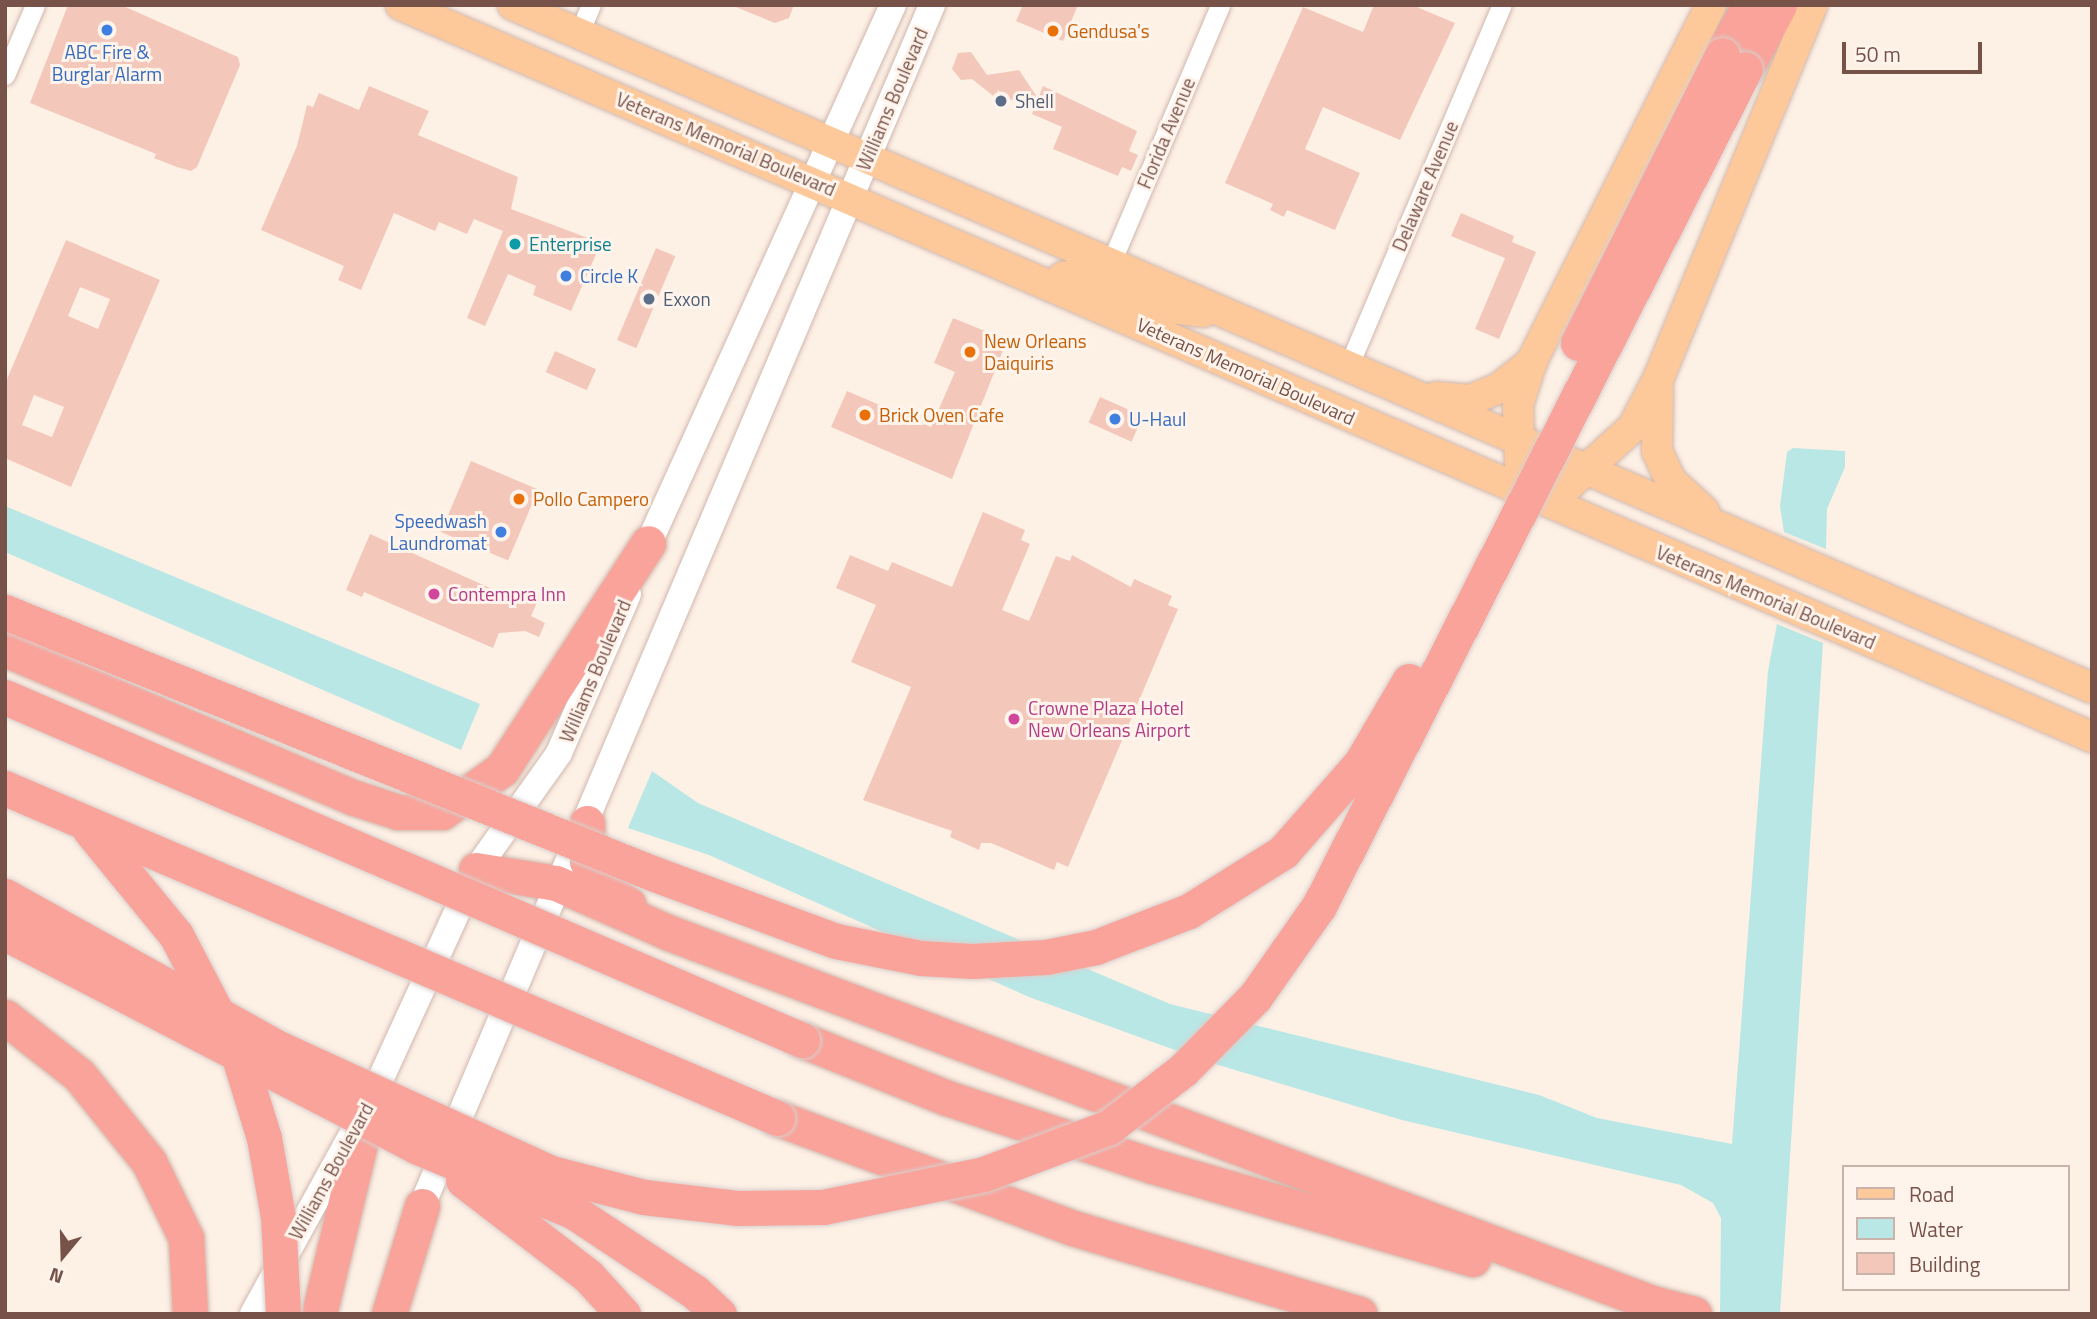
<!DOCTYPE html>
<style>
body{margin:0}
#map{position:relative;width:2097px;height:1319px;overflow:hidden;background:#fdf0e5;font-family:"Titillium Web",sans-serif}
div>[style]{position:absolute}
.water>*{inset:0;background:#b8e7e6}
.building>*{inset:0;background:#f3c8bb;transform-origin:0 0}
.roads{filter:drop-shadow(0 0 2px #d1b7ad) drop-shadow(0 0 2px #d1b7ad)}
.street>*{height:19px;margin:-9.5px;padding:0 9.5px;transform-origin:9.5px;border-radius:9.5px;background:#fff}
.secondary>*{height:26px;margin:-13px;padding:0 13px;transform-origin:13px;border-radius:13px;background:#fff}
.primary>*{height:30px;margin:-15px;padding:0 15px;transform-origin:15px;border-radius:15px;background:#fdc99b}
.highway>*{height:35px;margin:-17.5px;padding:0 17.5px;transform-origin:17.5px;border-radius:17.5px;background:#f9a39a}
.bridges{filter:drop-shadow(0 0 2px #d9cfcc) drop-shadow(0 0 2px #d9cfcc)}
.highway-bridge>*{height:35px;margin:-17.5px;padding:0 17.5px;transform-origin:17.5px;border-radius:17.5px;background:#f9a39a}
.dots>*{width:19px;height:19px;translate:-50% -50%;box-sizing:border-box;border:4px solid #fff4ec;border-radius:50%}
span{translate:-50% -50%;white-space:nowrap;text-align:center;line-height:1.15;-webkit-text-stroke:6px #fff4ec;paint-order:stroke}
.food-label{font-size:19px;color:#c56008}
.left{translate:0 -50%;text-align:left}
.shop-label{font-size:19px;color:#366cbe}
.right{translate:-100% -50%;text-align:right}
.street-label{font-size:19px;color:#775249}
.service-label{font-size:19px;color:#4e5e75}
.culture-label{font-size:19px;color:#0d838f}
.hotel-label{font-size:19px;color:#b23c85}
.frame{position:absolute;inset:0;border:7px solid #775249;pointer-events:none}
.legend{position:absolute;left:1842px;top:1165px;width:228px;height:126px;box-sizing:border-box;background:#fff4ec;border:2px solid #c9b3ab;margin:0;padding:9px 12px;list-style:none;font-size:21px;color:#775249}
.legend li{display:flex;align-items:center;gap:14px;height:35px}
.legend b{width:35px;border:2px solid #c9b3ab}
.north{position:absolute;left:28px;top:1221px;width:70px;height:70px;-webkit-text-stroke:5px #fff4ec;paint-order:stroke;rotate:199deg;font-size:19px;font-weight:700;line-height:28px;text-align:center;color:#775249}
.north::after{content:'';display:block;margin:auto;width:24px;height:32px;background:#775249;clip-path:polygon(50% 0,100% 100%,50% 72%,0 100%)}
.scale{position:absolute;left:1842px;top:42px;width:140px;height:32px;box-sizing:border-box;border:4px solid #775249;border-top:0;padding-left:9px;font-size:21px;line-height:24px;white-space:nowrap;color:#775249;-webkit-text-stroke:5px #fff4ec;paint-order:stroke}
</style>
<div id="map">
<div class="water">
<div style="clip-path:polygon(1793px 448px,1845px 451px,1845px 467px,1827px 509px,1826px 549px,1784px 532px,1780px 506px,1787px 452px)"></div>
<div style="clip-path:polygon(5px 506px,480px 704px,461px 750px,5px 552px)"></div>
<div style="clip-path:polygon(1777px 624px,1823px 643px,1780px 1314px,1720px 1314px,1721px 1218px,1713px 1203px,1681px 1185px,1402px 1120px,1205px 1061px,1029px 997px,709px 855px,628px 828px,652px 771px,698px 803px,1170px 1004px,1539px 1095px,1597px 1118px,1732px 1144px,1768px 671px)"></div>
</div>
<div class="building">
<div style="clip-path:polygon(68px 5px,121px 5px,238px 57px,240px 65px,197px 167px,191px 171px,177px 167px,154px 158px,156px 154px,30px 103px)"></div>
<div style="clip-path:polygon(731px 5px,794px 5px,789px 18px,775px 23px)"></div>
<div style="clip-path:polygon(1023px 5px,1078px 5px,1063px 41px,1016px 21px)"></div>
<div style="clip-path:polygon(1374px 5px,1412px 5px,1455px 23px,1400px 140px,1323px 107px,1305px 149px,1360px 173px,1335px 230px,1287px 210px,1284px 217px,1270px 210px,1273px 204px,1225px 183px,1303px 7px,1363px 32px)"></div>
<div style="clip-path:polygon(971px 52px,987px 75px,1019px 70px,1037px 97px,1008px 100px,997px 89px,1001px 102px,972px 79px,961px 80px,952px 69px,958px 53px)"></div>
<div style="clip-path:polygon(369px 86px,429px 111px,418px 135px,518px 177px,511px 209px,601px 243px,571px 311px,533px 295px,536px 286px,508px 274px,485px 326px,467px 318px,503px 231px,474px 219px,467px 234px,439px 222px,435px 231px,394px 213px,361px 290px,338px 280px,344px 266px,261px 230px,297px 146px,307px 105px,313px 107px,319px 93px,359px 110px)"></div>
<div style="clip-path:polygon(1043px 86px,1137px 131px,1129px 151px,1138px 155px,1131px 171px,1122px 167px,1118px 176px,1053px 149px,1062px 127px,1032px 114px)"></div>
<div style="clip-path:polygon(1461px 213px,1514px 236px,1512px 242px,1536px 252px,1499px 339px,1475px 329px,1505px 258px,1451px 236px)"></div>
<div style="clip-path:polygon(evenodd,66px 240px,160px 280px,71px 487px,5px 458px,5px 384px,66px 240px,80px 287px,110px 299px,98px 329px,68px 316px,80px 287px,66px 240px,34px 395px,64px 407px,52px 437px,22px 425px,34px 395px)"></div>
<div style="left:656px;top:248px;width:21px;height:100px;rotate:23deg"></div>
<div style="clip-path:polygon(953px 318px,1007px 340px,952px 479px,831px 427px,847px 391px,931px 427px,955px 372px,934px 363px)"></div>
<div style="left:555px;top:351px;width:45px;height:23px;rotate:24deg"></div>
<div style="left:1100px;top:397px;width:47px;height:28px;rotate:24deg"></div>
<div style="left:471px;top:461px;width:73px;height:77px;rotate:23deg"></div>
<div style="clip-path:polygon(983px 512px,1025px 530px,1021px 540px,1030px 544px,1002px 610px,1029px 621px,1056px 556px,1070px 561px,1072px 555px,1131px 587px,1134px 579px,1172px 596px,1168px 605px,1178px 609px,1068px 867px,1057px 862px,1054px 870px,991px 843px,981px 843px,979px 850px,950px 837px,952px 831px,863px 800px,911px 687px,851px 662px,876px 605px,836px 588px,850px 555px,888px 571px,892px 562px,952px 587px)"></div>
<div style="clip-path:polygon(370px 534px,512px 598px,516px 589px,539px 598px,531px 616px,545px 623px,539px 637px,525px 631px,499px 633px,493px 648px,364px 592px,362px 597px,346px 590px)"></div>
</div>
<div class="roads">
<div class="street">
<div style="left:579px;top:33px;width:30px;rotate:-67deg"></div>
<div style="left:5px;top:75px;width:76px;rotate:-66.8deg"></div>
<div style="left:1112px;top:260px;width:277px;rotate:-67deg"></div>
<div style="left:1348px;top:367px;width:393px;rotate:-67deg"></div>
</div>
<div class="secondary">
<div style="left:642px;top:558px;width:607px;rotate:-65.59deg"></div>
<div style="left:415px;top:1222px;width:1322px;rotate:-66.98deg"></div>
<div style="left:253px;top:1314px;width:242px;rotate:-61.1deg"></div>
<div style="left:370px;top:1102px;width:255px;rotate:-65.4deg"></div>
<div style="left:476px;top:870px;width:143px;rotate:-54.6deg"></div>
<div style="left:559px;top:753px;width:173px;rotate:-66.5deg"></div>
</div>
<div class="primary">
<div style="left:401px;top:5px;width:1843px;rotate:23.41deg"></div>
<div style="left:513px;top:5px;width:1720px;rotate:23.39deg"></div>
<div style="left:1056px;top:287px;width:12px;rotate:-55deg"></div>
<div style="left:1063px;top:277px;width:16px;rotate:-11deg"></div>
<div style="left:1079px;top:274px;width:82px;rotate:23.1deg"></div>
<div style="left:1154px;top:306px;width:50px;rotate:6.8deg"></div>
<div style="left:1658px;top:389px;width:62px;rotate:90.9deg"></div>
<div style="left:1657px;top:451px;width:33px;rotate:65deg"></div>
<div style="left:1671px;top:481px;width:45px;rotate:42.3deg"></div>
<div style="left:1436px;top:397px;width:34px;rotate:5deg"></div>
<div style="left:1470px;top:400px;width:31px;rotate:-22deg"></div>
<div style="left:1499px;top:388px;width:42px;rotate:-38.2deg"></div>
<div style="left:1521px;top:491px;width:86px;rotate:-92deg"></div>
<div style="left:1518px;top:405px;width:46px;rotate:-72.3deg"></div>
<div style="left:1532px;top:361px;width:398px;rotate:-63.3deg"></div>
<div style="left:1541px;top:499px;width:30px;rotate:-26deg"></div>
<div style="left:1568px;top:486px;width:88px;rotate:-42.2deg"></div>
<div style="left:1633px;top:427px;width:56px;rotate:-62.5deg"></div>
<div style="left:1659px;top:377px;width:402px;rotate:-67.6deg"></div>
</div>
<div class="highway">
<div style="left:1722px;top:55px;width:57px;rotate:-60.8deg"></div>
<div style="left:1745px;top:69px;width:72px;rotate:-62deg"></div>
<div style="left:5px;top:649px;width:380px;rotate:23.1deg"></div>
<div style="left:355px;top:798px;width:45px;rotate:18deg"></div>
<div style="left:398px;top:812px;width:44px"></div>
<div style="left:442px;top:812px;width:74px;rotate:-35.6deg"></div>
<div style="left:502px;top:769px;width:269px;rotate:-57.1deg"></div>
<div style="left:587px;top:823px;width:38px;rotate:90deg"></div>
<div style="left:587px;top:861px;width:25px;rotate:63deg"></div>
<div style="left:598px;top:883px;width:37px;rotate:35deg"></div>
<div style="left:476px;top:870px;width:81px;rotate:9.2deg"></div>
<div style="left:556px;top:883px;width:121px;rotate:23.8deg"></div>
<div style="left:667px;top:932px;width:1058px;rotate:20.64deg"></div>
<div style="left:5px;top:1017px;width:94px;rotate:38.1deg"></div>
<div style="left:79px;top:1075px;width:112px;rotate:51.2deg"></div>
<div style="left:149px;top:1162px;width:85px;rotate:64deg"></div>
<div style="left:186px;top:1238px;width:76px;rotate:87deg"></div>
<div style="left:802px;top:1040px;width:156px;rotate:21.8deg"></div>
<div style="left:947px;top:1098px;width:217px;rotate:18.3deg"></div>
<div style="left:1153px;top:1166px;width:333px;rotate:16.2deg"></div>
<div style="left:777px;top:1118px;width:316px;rotate:20.4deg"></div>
<div style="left:1073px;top:1228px;width:299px;rotate:16.7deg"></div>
<div style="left:1636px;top:1299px;width:60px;rotate:14.5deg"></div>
<div style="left:319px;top:1314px;width:218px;rotate:-76.5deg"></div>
<div style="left:389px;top:1314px;width:113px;rotate:-73deg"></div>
</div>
</div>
<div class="bridges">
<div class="highway-bridge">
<div style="left:1578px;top:343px;width:322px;rotate:-63.4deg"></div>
<div style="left:5px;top:612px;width:698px;rotate:21.97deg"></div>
<div style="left:652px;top:873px;width:196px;rotate:20.3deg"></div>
<div style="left:836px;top:941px;width:87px;rotate:11.3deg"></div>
<div style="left:921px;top:958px;width:51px;rotate:3.4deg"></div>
<div style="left:972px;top:961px;width:74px;rotate:-3.1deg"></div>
<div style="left:1046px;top:957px;width:51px;rotate:-11.3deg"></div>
<div style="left:1096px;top:947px;width:100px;rotate:-21.2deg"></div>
<div style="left:1189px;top:911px;width:111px;rotate:-32.1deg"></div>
<div style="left:1283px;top:852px;width:118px;rotate:-48.8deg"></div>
<div style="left:1361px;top:763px;width:95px;rotate:-59.7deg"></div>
<div style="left:5px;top:697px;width:868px;rotate:23.29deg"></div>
<div style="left:5px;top:788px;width:840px;rotate:23.14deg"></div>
<div style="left:90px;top:830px;width:136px;rotate:50.7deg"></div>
<div style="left:176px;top:935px;width:134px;rotate:62.5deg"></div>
<div style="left:238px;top:1054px;width:88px;rotate:72.8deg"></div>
<div style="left:264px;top:1138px;width:80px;rotate:80deg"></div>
<div style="left:278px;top:1217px;width:97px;rotate:87deg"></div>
<div style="left:5px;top:896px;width:312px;rotate:29.1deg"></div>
<div style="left:278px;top:1048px;width:300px;rotate:24.6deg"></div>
<div style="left:551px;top:1173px;width:96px;rotate:14.5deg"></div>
<div style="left:644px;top:1197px;width:95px;rotate:6.7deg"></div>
<div style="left:738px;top:1208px;width:85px;rotate:-0.7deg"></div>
<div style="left:823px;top:1207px;width:164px;rotate:-11.6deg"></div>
<div style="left:984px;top:1174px;width:134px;rotate:-20.6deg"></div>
<div style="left:1109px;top:1127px;width:93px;rotate:-37.6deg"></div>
<div style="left:1183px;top:1070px;width:103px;rotate:-45.4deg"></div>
<div style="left:1255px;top:997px;width:111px;rotate:-54.9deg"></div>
<div style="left:1319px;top:906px;width:939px;rotate:-63.03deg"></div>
<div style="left:5px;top:933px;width:465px;rotate:27.4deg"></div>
<div style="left:418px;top:1147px;width:169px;rotate:22.6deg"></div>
<div style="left:574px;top:1212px;width:145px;rotate:33.5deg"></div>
<div style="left:695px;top:1292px;width:33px;rotate:43deg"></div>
<div style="left:463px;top:1180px;width:158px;rotate:37.5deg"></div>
<div style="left:588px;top:1276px;width:52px;rotate:47.4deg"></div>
</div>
</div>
<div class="dots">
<div style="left:107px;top:30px;background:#3f7fe0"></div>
<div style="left:1053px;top:31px;background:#e8710a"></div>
<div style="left:1001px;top:101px;background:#5c6f8a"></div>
<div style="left:515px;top:244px;background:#0f9aa8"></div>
<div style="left:566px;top:276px;background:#3f7fe0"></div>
<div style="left:649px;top:299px;background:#5c6f8a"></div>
<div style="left:970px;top:352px;background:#e8710a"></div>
<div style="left:865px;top:415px;background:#e8710a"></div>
<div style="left:1115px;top:419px;background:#3f7fe0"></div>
<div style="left:519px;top:499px;background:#e8710a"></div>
<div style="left:501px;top:532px;background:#3f7fe0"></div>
<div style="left:434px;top:594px;background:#d1479c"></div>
<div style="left:1014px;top:719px;background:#d1479c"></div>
</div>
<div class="food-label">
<span class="left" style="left:1067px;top:31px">Gendusa's</span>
<span class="left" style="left:984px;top:352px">New Orleans<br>Daiquiris</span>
<span class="left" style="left:879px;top:415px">Brick Oven Cafe</span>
<span class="left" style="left:533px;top:499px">Pollo Campero</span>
</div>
<div class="shop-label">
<span style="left:107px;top:63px">ABC Fire &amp;<br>Burglar Alarm</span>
<span class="left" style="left:580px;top:276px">Circle K</span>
<span class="left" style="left:1129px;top:419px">U-Haul</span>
<span class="right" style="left:487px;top:532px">Speedwash<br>Laundromat</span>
</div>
<div class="street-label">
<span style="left:892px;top:99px;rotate:-67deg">Williams Boulevard</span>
<span style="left:1166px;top:133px;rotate:-67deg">Florida Avenue</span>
<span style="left:726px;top:144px;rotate:23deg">Veterans Memorial Boulevard</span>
<span style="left:1425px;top:186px;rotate:-67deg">Delaware Avenue</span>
<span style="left:1246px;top:371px;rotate:24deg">Veterans Memorial Boulevard</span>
<span style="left:1766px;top:597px;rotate:23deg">Veterans Memorial Boulevard</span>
<span style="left:595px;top:671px;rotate:-67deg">Williams Boulevard</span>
<span style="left:331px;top:1171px;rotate:-61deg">Williams Boulevard</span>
</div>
<div class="service-label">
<span class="left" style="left:1015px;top:101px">Shell</span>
<span class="left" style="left:663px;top:299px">Exxon</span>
</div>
<div class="culture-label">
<span class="left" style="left:529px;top:244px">Enterprise</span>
</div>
<div class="hotel-label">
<span class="left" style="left:448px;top:594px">Contempra Inn</span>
<span class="left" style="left:1028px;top:719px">Crowne Plaza Hotel<br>New Orleans Airport</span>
</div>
<div class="frame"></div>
<ul class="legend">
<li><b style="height:9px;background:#fdc99b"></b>Road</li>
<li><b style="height:19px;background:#b8e7e6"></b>Water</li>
<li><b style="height:19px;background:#f3c8bb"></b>Building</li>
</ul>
<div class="north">N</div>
<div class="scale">50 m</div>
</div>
